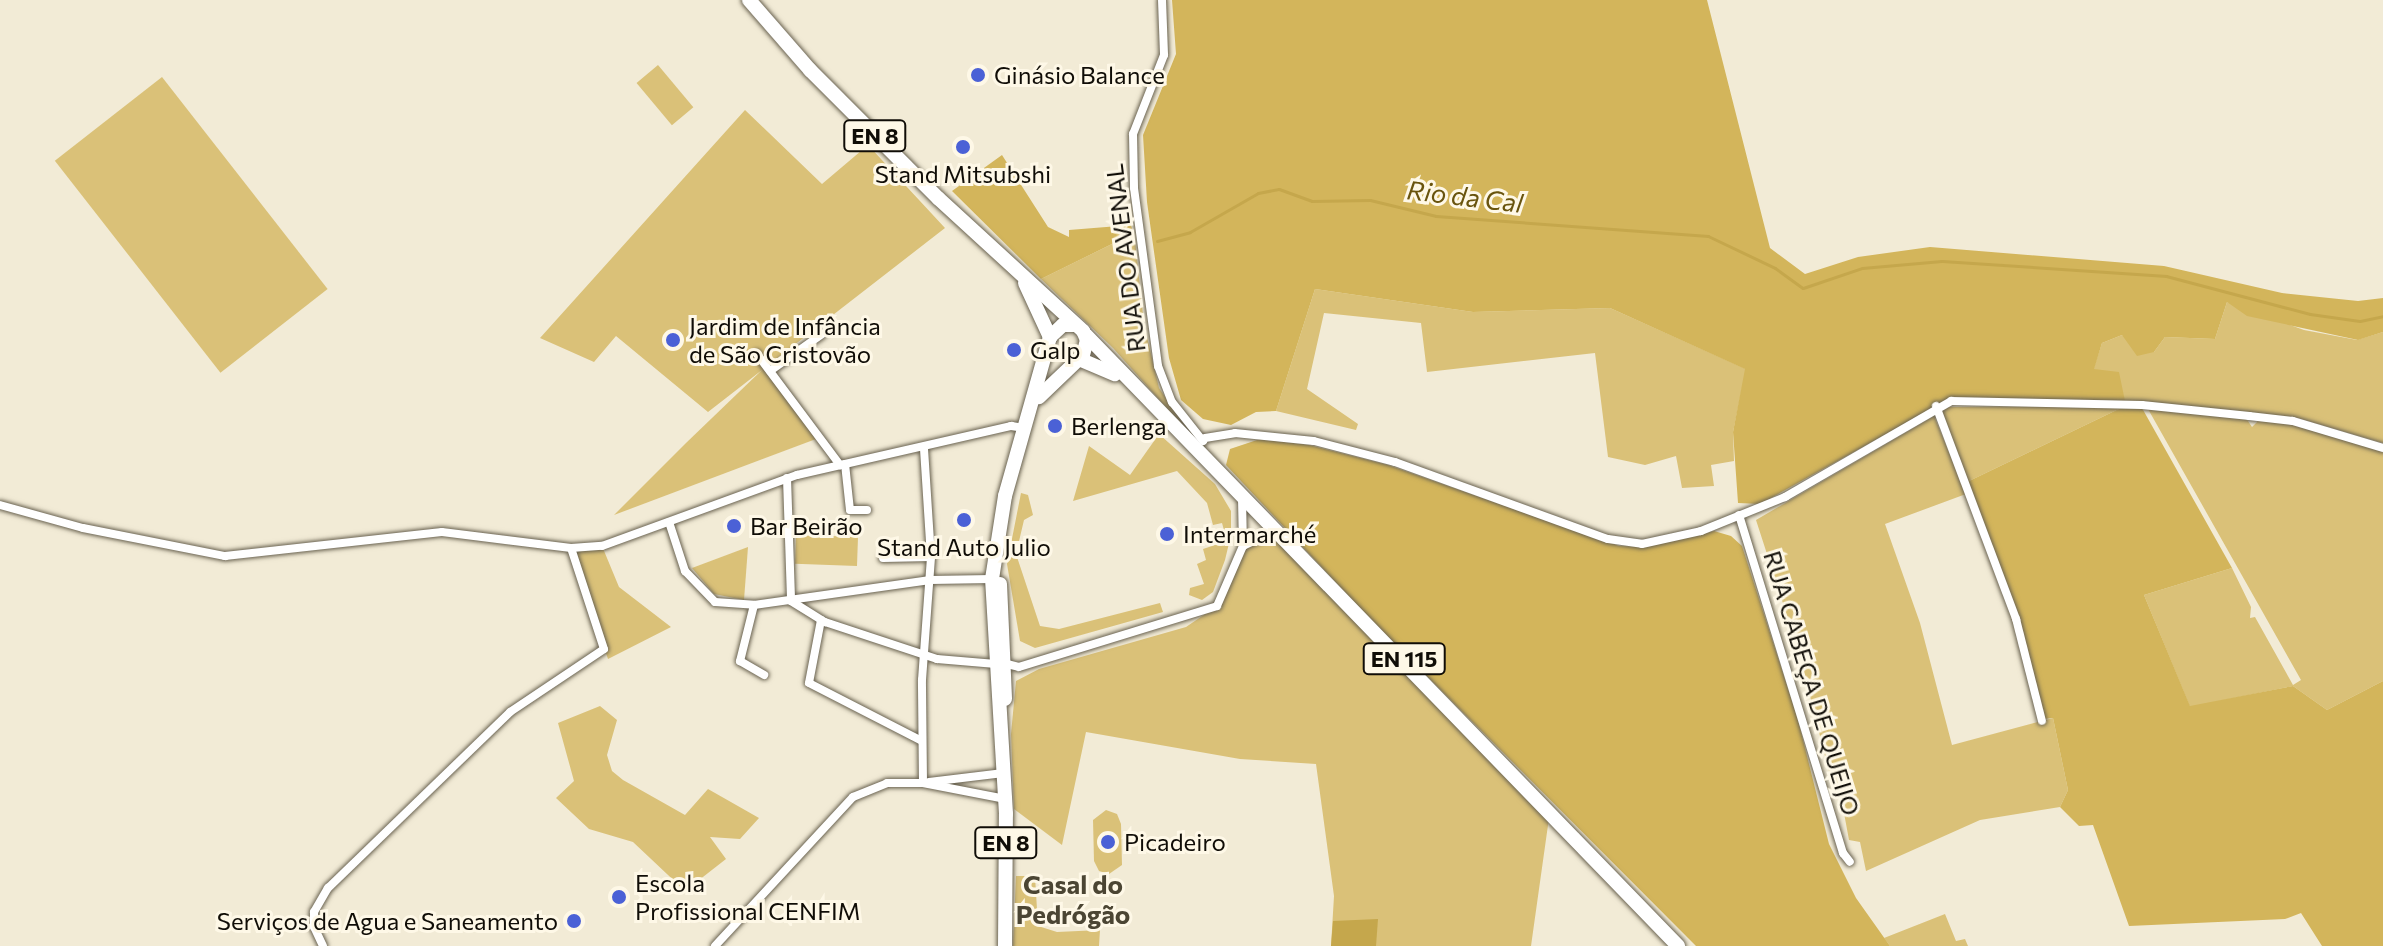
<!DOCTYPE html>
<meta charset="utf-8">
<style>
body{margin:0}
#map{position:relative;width:2383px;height:946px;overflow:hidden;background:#f2ebd6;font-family:Commissioner,sans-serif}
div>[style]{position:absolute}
.green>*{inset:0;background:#dac178;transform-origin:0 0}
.forest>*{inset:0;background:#d3b55b}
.water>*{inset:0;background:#c5a74c}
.stream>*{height:3px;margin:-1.5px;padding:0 1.5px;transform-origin:1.5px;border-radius:1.5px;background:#c5a74c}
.roads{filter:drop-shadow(0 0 2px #696250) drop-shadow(0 0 2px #696250)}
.street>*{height:8px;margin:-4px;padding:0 4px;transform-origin:4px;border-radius:4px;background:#fff}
.primary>*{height:14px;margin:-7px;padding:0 7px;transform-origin:7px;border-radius:7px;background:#fff}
.dots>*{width:22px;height:22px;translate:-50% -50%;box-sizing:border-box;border:4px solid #fef8e7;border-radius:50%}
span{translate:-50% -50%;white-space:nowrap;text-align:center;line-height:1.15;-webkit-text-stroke:6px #fef8e7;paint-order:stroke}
.shield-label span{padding:2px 6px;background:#fef8e7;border:2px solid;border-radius:6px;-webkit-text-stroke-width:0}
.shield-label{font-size:22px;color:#100d07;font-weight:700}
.poi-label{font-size:24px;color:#100d07}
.left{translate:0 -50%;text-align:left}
.right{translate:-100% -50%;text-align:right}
.street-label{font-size:24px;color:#100d07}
.water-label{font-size:26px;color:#69540e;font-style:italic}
.neighbourhood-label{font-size:26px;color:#4b4533;font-weight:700}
</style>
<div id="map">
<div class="green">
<div style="left:658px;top:65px;width:55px;height:28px;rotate:50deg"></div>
<div style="left:162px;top:77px;width:269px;height:136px;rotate:52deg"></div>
<div style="clip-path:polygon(745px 110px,822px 184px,868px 145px,945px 228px,708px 412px,616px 336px,594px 362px,540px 338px)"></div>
<div style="clip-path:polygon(1135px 240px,1144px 324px,1159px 388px,1190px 434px,1113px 348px,1041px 279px,1118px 241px)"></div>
<div style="clip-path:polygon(1315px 289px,1473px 312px,1610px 308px,1746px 369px,1733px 432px,1734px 461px,1711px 465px,1714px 486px,1682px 488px,1676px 456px,1645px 465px,1608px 457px,1595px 353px,1427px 372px,1421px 323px,1324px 313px,1307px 389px,1358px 424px,1356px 430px,1276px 411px)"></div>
<div style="clip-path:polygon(2227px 302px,2304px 330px,2357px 340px,2383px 332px,2383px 443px,2298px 418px,2125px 401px,2093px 370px,2102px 343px,2122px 335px,2154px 352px,2165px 337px,2215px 339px)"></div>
<div style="clip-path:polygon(764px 368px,816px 439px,614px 515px,686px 443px)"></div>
<div style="clip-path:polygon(2125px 406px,1967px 482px,1941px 411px,1947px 407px)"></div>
<div style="clip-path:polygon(2148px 409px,2246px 418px,2252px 427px,2258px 421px,2282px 422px,2383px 451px,2383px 681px,2327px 710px,2293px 686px,2190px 707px,2144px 595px,2232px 568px,2251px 607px,2250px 618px,2255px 617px,2293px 685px,2301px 680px)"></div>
<div style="clip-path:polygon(1934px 416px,1966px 494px,1885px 524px,1920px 623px,1952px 745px,2053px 718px,2068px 790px,2060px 807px,1980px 820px,1866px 871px,1860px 842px,1849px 840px,1839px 786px,1829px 772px,1800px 656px,1756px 520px)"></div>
<div style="clip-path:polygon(1159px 434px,1215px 484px,1231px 511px,1231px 535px,1225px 560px,1213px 592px,1202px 600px,1189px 595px,1190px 588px,1204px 584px,1197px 564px,1206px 560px,1203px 549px,1227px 541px,1222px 523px,1213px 525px,1207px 503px,1177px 471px,1073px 501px,1089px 446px,1130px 475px)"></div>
<div style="clip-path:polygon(1021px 493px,1028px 495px,1033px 515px,1024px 520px,1016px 554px,1040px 626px,1059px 629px,1160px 603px,1163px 612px,1035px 648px,1020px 641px,1007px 564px)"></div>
<div style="clip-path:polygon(1275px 533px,1549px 818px,1531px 946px,1331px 946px,1334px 896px,1316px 764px,1240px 759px,1086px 732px,1062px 845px,1014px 809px,1011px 734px,1016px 681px,1039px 669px,1186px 627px,1217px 606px,1243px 546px)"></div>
<div style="left:858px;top:537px;width:29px;height:62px;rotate:92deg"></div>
<div style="clip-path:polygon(602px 546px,619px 587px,671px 627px,608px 659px,571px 548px)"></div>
<div style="clip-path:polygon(748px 547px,744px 600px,714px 594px,692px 568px)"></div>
<div style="clip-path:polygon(600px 706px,617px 720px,607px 755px,612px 771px,623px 780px,685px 815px,708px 789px,759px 818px,740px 839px,710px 837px,726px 859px,685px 891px,633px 842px,589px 829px,556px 798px,574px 781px,558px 723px)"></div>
<div style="clip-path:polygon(1106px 810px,1117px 814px,1121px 824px,1122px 865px,1109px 874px,1099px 871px,1094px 861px,1093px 820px)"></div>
<div style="clip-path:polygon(1016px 876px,1035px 876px,1038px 926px,1057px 932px,1100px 930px,1099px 946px,1013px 946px)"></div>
<div style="clip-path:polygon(1945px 914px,1956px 941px,1965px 939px,1968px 946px,1890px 946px,1884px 938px)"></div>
</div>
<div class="forest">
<div style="clip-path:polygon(1172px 0,1707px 0,1770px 248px,1805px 274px,1858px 257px,1930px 247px,2164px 266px,2282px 293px,2358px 301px,2383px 298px,2383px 332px,2358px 340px,2247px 316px,2227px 302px,2215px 339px,2165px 337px,2154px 352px,2137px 356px,2122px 335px,2102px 343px,2094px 369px,2119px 372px,2125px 401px,1951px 398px,1760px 504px,1738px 503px,1733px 432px,1745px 369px,1610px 308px,1473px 312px,1315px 289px,1276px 411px,1256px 412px,1231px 425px,1203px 419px,1181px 400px,1169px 358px,1147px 202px,1143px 135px,1176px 54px)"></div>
<div style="clip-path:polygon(1002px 155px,1048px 227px,1069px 237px,1069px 230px,1131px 225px,1135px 240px,1118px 241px,1041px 279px,952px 191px)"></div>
<div style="clip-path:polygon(2125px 406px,2142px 408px,2232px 568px,2144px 595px,2190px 706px,2293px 686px,2327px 710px,2383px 681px,2383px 946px,2322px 946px,2301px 913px,2285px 919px,2129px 926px,2093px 825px,2079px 826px,2060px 807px,2068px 790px,2053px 718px,2044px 719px,1967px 482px)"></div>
<div style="clip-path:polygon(1260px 439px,1309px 445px,1388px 465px,1619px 546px,1643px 547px,1714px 531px,1731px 536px,1742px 546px,1798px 720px,1829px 844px,1856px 898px,1890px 946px,1696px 946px,1373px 622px,1226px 465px,1230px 449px)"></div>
</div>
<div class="water">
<div style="clip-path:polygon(1378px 919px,1376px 946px,1331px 946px,1333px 921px)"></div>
</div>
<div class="stream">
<div style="left:1157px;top:241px;width:34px;rotate:-15deg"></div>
<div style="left:1190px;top:232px;width:78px;rotate:-29.8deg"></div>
<div style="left:1258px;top:193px;width:21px;rotate:-11deg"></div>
<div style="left:1279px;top:189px;width:35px;rotate:20deg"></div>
<div style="left:1312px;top:201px;width:58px;rotate:-1deg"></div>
<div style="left:1370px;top:200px;width:68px;rotate:13.6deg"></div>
<div style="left:1436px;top:216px;width:273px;rotate:4.2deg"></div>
<div style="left:1708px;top:236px;width:74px;rotate:25.5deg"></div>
<div style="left:1775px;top:268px;width:34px;rotate:36deg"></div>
<div style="left:1803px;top:288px;width:62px;rotate:-18.7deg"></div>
<div style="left:1862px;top:268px;width:80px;rotate:-5deg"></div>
<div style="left:1942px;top:261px;width:225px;rotate:3.8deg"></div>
<div style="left:2166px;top:276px;width:149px;rotate:14.8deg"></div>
<div style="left:2310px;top:314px;width:50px;rotate:8deg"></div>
<div style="left:2360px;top:321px;width:24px;rotate:-12deg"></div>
</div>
<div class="roads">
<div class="street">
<div style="left:1162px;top:0;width:55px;rotate:87.9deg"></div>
<div style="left:1164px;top:55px;width:85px;rotate:111.4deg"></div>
<div style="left:1133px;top:134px;width:54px;rotate:88.9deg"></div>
<div style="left:1134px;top:188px;width:180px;rotate:82.3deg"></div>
<div style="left:1158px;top:366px;width:39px;rotate:69deg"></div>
<div style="left:1172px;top:402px;width:50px;rotate:51.5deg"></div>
<div style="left:757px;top:354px;width:139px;rotate:53.2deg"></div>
<div style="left:770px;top:371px;width:64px;rotate:-35.4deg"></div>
<div style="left:1936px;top:406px;width:228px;rotate:69.4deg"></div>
<div style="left:2016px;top:619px;width:105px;rotate:75.7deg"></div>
<div style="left:1205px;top:438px;width:30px;rotate:-9deg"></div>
<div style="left:1235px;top:433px;width:79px;rotate:5.8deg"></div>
<div style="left:1314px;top:441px;width:84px;rotate:14.5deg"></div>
<div style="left:1395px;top:462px;width:226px;rotate:19.9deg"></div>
<div style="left:1608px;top:539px;width:34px;rotate:8deg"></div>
<div style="left:1642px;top:544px;width:60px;rotate:-12.4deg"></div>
<div style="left:1701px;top:531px;width:91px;rotate:-22deg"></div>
<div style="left:1785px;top:497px;width:192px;rotate:-30deg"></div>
<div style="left:1951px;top:401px;width:191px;rotate:1.2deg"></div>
<div style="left:2142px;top:405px;width:108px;rotate:5.9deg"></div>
<div style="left:2249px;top:416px;width:44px;rotate:6.5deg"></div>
<div style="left:2293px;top:421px;width:94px;rotate:16.7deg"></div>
<div style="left:845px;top:464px;width:46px;rotate:83.8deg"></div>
<div style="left:850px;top:510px;width:17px"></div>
<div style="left:787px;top:478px;width:123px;rotate:88.1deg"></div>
<div style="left:0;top:505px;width:86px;rotate:15.5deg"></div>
<div style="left:83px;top:528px;width:145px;rotate:11.2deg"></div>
<div style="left:225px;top:556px;width:218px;rotate:-6.3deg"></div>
<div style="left:442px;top:532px;width:130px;rotate:7.1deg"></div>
<div style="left:571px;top:548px;width:31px;rotate:-4deg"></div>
<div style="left:602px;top:546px;width:208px;rotate:-20deg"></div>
<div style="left:797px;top:475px;width:220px;rotate:-12.9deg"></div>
<div style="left:1011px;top:426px;width:14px;rotate:8deg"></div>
<div style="left:1739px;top:515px;width:354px;rotate:72.9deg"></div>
<div style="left:1843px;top:853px;width:11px;rotate:52deg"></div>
<div style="left:669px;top:522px;width:52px;rotate:71.9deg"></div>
<div style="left:685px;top:571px;width:43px;rotate:45.9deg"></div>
<div style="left:715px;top:602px;width:39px;rotate:4deg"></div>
<div style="left:754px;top:605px;width:178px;rotate:-8.1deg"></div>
<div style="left:930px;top:580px;width:62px;rotate:-0.9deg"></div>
<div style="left:1243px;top:546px;width:38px;rotate:-25deg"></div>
<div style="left:883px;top:558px;width:48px;rotate:-1.2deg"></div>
<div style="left:791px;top:601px;width:40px;rotate:32deg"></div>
<div style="left:825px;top:622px;width:118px;rotate:18.3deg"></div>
<div style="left:937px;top:659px;width:59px;rotate:4.8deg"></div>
<div style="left:754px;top:605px;width:58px;rotate:104deg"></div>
<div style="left:740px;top:661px;width:28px;rotate:30deg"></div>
<div style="left:821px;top:620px;width:64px;rotate:100.8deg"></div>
<div style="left:809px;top:683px;width:127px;rotate:27.2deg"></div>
<div style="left:1007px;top:664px;width:12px;rotate:14deg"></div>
<div style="left:1019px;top:667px;width:207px;rotate:-17.1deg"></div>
<div style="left:1217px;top:606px;width:65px;rotate:-66.6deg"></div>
<div style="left:1243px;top:546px;width:48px;rotate:-91.2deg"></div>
<div style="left:929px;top:782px;width:75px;rotate:-6.9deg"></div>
<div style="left:923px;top:783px;width:103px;rotate:-90.6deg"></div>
<div style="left:922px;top:680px;width:123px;rotate:-85.8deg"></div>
<div style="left:931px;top:557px;width:109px;rotate:-93.7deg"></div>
<div style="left:323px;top:946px;width:21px;rotate:-115deg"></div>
<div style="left:314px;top:927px;width:15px;rotate:-90deg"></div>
<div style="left:314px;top:912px;width:28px;rotate:-60deg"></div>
<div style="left:328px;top:888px;width:253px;rotate:-44deg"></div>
<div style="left:510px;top:712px;width:113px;rotate:-33.8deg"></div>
<div style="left:604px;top:649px;width:106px;rotate:-108.1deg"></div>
<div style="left:715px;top:946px;width:203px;rotate:-47.2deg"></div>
<div style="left:853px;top:797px;width:37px;rotate:-22deg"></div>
<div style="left:887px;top:783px;width:36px"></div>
<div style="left:923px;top:783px;width:84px;rotate:11deg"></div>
</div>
<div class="primary">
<div style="left:749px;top:0;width:93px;rotate:48.9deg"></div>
<div style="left:810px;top:70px;width:181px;rotate:45deg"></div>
<div style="left:938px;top:198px;width:197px;rotate:42.5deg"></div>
<div style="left:1083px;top:331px;width:10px;rotate:66deg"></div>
<div style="left:1087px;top:340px;width:16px;rotate:105deg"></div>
<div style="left:1083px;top:355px;width:61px;rotate:136.3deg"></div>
<div style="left:1025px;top:283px;width:60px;rotate:65.2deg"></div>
<div style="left:1086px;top:335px;width:851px;rotate:45.9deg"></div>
<div style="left:1079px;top:359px;width:39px;rotate:23deg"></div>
<div style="left:1000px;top:584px;width:115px;rotate:87.5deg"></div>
<div style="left:1005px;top:946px;width:132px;rotate:-89.6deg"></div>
<div style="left:1006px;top:814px;width:235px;rotate:-93.4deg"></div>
<div style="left:992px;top:579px;width:84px;rotate:-81.1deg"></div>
<div style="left:1005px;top:496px;width:165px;rotate:-74.2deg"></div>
<div style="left:1050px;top:337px;width:18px;rotate:-43deg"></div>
<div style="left:1063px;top:325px;width:12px"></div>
</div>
</div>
<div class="dots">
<div style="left:978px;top:75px;background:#4b61d6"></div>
<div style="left:963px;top:147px;background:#4b61d6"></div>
<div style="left:673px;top:340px;background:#4b61d6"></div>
<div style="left:1014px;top:350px;background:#4b61d6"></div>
<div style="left:1055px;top:426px;background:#4b61d6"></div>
<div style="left:964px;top:520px;background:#4b61d6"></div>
<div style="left:734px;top:526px;background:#4b61d6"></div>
<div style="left:1167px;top:534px;background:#4b61d6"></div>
<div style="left:1108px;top:842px;background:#4b61d6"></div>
<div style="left:619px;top:897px;background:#4b61d6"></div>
<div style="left:574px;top:921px;background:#4b61d6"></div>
</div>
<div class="shield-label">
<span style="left:875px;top:136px">EN 8</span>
<span style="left:1404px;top:659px">EN 115</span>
<span style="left:1006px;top:843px">EN 8</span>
</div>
<div class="poi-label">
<span class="left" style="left:994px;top:75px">Ginásio Balance</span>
<span style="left:963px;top:174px">Stand Mitsubshi</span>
<span class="left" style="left:689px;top:340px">Jardim de Infância<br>de São Cristovão</span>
<span class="left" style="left:1030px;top:350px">Galp</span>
<span class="left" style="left:1071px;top:426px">Berlenga</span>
<span class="left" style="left:750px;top:526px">Bar Beirão</span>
<span class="left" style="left:1183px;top:534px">Intermarché</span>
<span style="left:964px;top:547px">Stand Auto Julio</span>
<span class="left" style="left:1124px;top:842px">Picadeiro</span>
<span class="left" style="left:635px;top:897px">Escola<br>Profissional CENFIM</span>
<span class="right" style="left:558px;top:921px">Serviços de Agua e Saneamento</span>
</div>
<div class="street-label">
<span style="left:1125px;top:258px;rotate:-97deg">RUA DO AVENAL</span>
<span style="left:1812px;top:683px;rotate:73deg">RUA CABEÇA DE QUEIJO</span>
</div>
<div class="water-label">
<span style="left:1465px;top:196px;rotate:7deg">Rio da Cal</span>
</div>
<div class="neighbourhood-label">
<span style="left:1073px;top:899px">Casal do<br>Pedrógão</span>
</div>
</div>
